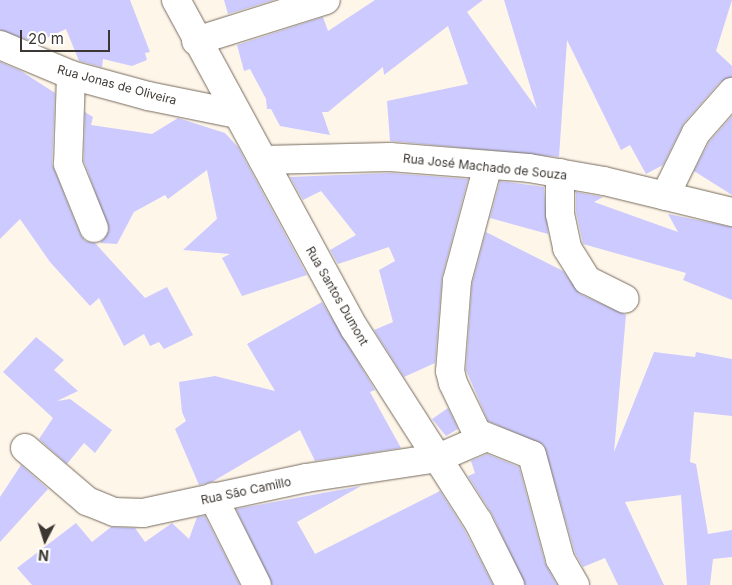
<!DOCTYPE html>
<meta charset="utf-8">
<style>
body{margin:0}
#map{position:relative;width:732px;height:585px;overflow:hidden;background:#fff6ea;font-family:Inter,sans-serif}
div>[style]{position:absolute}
.building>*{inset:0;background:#cccaff}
.roads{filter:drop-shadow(0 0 1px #756b5e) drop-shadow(0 0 1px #756b5e)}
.minor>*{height:28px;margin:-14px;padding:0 14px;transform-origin:14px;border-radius:14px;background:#fff}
span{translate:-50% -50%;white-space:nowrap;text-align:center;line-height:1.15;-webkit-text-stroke:4px #fff;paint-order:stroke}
.street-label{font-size:12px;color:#3c3732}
.north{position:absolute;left:20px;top:515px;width:50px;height:50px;-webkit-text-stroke:4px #fff;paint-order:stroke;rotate:185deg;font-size:14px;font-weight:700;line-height:20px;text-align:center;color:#3c3732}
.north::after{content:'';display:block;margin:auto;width:18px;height:22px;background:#3c3732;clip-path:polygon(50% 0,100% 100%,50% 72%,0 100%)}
.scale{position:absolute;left:20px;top:30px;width:90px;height:22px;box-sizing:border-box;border:2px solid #3c3732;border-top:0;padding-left:6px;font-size:15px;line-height:18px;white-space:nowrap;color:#3c3732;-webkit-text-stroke:4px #fff;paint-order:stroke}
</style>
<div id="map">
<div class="building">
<div style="clip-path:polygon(0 0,130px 0,150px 52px,145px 53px,147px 60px,132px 66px,103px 59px,102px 67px,79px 61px,66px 29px,36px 43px,0 30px)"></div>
<div style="clip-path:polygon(224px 0,274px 0,228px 14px)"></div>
<div style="clip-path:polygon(375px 0,483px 0,467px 12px,537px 109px,504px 0,732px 0,716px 51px,732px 66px,732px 77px,720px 82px,684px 123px,663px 165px,646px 174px,630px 145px,621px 150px,567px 40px,559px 157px,390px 141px,387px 101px,468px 84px,448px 26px,384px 75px,383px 67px,328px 112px,322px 112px,330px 135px,280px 126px,271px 109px,267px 109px,266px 99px,250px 69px,244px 71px,237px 45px,323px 17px,328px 31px)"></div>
<div style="clip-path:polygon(0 62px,21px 71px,55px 93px,52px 164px,80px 234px,85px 241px,95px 243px,145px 298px,167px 287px,193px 335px,164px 349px,159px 342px,150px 346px,144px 334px,124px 346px,99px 298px,90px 306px,50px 262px,20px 219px,0 239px)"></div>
<div style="clip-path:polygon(85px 112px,93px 117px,91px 125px,152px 134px,178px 118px,225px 133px,238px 147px,307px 275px,242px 296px,222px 258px,230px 254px,183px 250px,217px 219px,207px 170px,168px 199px,165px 195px,134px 212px,117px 244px,100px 243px,109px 230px,84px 161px)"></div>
<div style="clip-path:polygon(732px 116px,732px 195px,694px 171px,709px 142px)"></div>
<div style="clip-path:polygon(390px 173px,468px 179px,442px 277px,435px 363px,404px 377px,374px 330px,393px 322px,379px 270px,395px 261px,389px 247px,338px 264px,330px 250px,356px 235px,321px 191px,303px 200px,290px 177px)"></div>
<div style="clip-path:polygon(500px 181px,544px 187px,548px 234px,490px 218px)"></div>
<div style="clip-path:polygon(576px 192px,603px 197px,594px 202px,678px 232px,668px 214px,732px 227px,732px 300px,683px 280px,686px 273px,583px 244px,576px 212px)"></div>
<div style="clip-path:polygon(486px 232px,563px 271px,580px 294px,626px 315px,614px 452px,654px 352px,695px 357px,696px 352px,732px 359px,732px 416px,694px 412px,690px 462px,696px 464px,708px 534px,732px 530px,732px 557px,713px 559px,710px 585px,687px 585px,681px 495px,625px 502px,664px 585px,618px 585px,605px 558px,583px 567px,575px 553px,544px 445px,488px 421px,466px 370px,472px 284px)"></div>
<div style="clip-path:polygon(322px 302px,375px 390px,370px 392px,401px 448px,315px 461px,300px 430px,212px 482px,199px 485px,175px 429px,186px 421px,182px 412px,179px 382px,215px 376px,275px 391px,247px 344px)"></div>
<div style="clip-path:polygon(36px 337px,64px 360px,54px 370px,78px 391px,57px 401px,70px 399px,112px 430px,95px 453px,84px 443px,67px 464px,39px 439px,53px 418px,3px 372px)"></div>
<div style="clip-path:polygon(448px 408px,458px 429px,446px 436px,432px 419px)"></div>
<div style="clip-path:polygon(487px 454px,519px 467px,545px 563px,557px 585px,525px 585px,492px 514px,468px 476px,475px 473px,471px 461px)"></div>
<div style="clip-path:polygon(21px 465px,48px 489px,0 542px,0 497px)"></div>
<div style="clip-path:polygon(361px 486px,297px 522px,315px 554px,440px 491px,464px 529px,493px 585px,272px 585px,236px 509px)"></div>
<div style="clip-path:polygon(205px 516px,240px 585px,32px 585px,17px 568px,76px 523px,92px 542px,111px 527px,135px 528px,145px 542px,172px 523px,189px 539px,197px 517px)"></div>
</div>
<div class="roads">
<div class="minor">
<div style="left:176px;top:0;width:375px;rotate:61.5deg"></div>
<div style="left:355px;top:329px;width:228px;rotate:57.4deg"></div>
<div style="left:478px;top:521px;width:72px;rotate:63.4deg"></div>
<div style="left:196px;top:41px;width:136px;rotate:-17.5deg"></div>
<div style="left:0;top:45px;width:77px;rotate:22.9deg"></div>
<div style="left:71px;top:75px;width:80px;rotate:15.3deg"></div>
<div style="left:148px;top:96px;width:91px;rotate:11.4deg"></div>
<div style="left:71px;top:75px;width:89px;rotate:91.9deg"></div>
<div style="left:68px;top:164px;width:69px;rotate:67.9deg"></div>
<div style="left:263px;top:160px;width:127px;rotate:-1.4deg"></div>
<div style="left:390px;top:157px;width:139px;rotate:4.5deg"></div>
<div style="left:529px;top:168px;width:76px;rotate:9.8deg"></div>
<div style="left:604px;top:181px;width:132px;rotate:13.6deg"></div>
<div style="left:488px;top:165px;width:120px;rotate:105deg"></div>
<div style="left:457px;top:281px;width:90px;rotate:94.4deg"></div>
<div style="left:450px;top:371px;width:12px;rotate:76deg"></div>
<div style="left:453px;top:383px;width:55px;rotate:64.4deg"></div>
<div style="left:477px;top:433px;width:59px;rotate:21.8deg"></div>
<div style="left:532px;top:455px;width:108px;rotate:74.9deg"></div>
<div style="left:560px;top:559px;width:30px;rotate:60deg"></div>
<div style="left:560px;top:173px;width:41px;rotate:90deg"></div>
<div style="left:560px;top:214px;width:35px;rotate:78deg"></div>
<div style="left:567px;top:248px;width:38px;rotate:58deg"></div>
<div style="left:587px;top:280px;width:42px;rotate:26.6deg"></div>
<div style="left:665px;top:196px;width:70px;rotate:-63.8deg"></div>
<div style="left:696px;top:133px;width:55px;rotate:-48.7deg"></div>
<div style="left:25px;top:448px;width:82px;rotate:40.5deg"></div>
<div style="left:87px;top:501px;width:29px;rotate:22deg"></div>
<div style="left:114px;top:512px;width:29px;rotate:2deg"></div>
<div style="left:143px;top:513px;width:167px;rotate:-12.1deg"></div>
<div style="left:306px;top:478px;width:134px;rotate:-8.6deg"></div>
<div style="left:438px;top:458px;width:50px;rotate:-23.5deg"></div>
<div style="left:213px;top:497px;width:98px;rotate:63.4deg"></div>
</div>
</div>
<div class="street-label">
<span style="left:117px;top:85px;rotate:15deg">Rua Jonas de Oliveira</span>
<span style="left:485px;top:167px;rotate:6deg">Rua José Machado de Souza</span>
<span style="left:337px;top:296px;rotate:60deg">Rua Santos Dumont</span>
<span style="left:246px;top:491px;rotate:-12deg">Rua São Camillo</span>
</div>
<div class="north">N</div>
<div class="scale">20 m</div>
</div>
